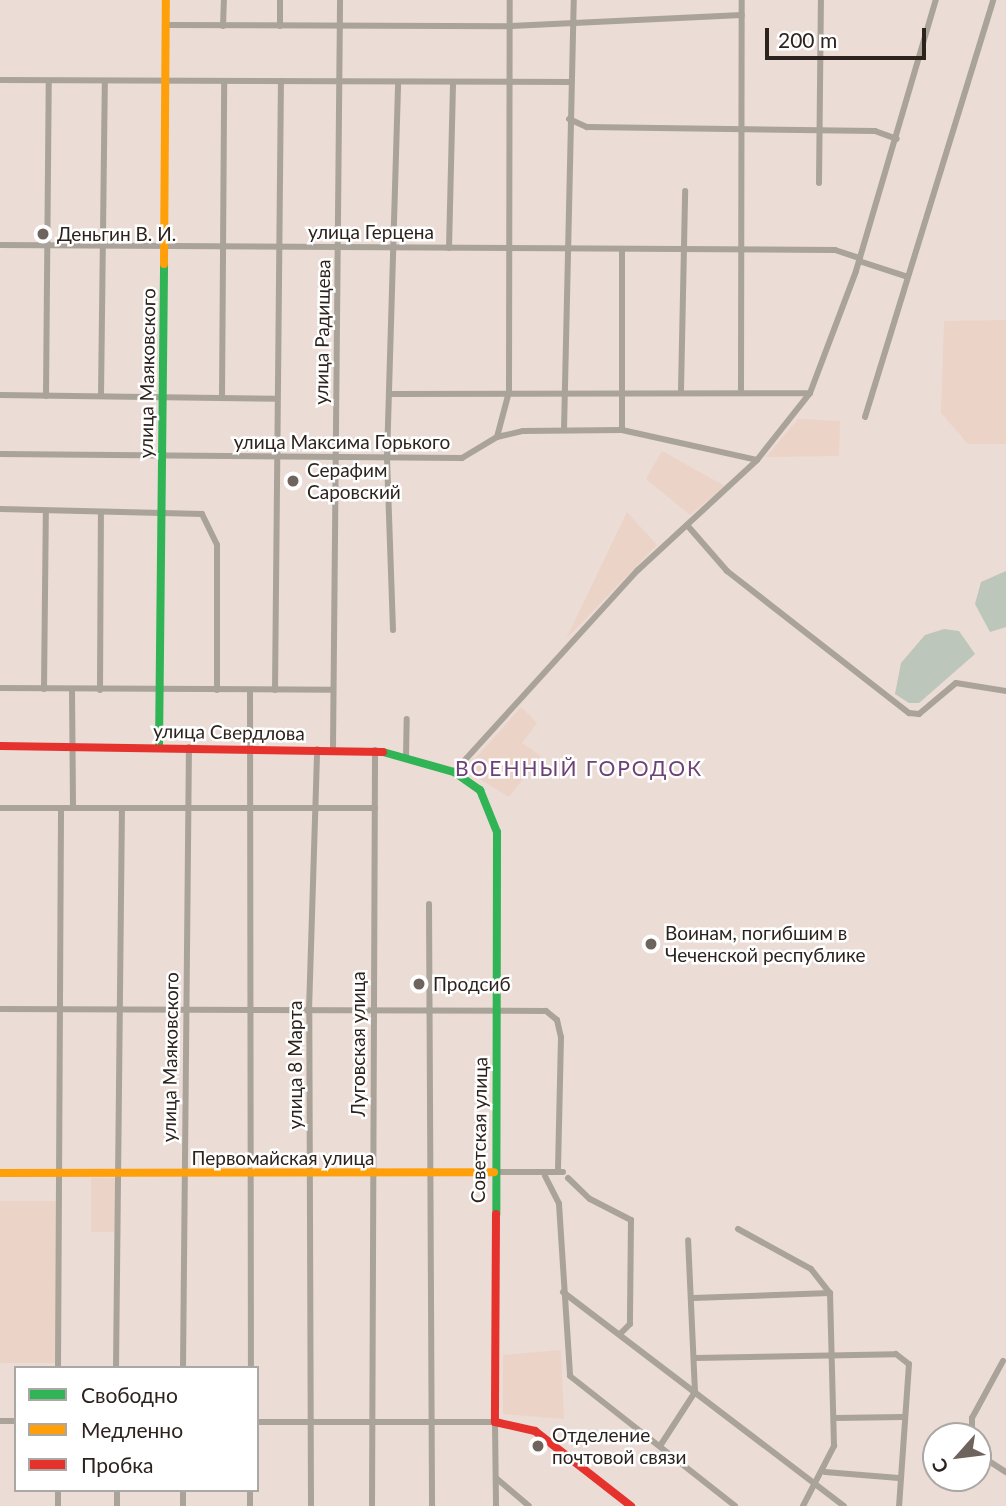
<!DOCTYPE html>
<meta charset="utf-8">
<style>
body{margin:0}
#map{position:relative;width:1006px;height:1506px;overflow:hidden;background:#ebdcd5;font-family:Lato,sans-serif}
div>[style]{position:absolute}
.built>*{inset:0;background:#ecd3c7;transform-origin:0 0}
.forest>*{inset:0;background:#bcc6ba}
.street>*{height:6px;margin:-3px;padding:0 3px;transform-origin:3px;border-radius:3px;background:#aaa399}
.fast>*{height:8px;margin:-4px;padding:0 4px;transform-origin:4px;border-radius:4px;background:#30b455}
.slow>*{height:8px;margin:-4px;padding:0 4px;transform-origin:4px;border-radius:4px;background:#ff9f0a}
.jam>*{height:8px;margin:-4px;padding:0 4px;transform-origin:4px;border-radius:4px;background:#e5322d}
.dots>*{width:19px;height:19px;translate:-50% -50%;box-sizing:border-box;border:4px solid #fff;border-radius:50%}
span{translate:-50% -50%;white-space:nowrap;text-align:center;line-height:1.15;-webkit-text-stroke:5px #fff;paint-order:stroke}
.street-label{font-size:19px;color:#2c221e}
.poi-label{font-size:19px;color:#2c221e}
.left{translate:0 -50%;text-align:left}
.neighbourhood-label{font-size:21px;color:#6e4176;letter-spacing:2px}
.legend{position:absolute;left:14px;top:1366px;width:245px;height:126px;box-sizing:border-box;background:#fff;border:2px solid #aba7a5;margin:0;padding:9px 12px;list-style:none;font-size:21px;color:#2c221e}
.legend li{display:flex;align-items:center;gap:14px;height:35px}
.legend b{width:35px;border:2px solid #aba7a5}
.north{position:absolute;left:922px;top:1422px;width:70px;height:70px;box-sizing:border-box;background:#fff;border:2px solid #aba7a5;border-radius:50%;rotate:242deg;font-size:19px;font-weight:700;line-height:28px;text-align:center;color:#2c221e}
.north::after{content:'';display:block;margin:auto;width:24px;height:32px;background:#6f635e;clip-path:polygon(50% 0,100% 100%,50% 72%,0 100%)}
.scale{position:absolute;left:765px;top:28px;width:161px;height:32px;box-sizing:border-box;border:4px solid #2c221e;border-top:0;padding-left:9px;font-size:21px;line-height:24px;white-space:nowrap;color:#2c221e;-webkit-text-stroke:5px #fff;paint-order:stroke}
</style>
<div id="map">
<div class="built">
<div style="clip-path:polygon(1006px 320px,1006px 444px,968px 444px,941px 413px,944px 321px)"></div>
<div style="clip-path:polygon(798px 419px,840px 421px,839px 456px,766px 457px)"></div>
<div style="clip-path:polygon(662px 451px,725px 486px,690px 515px,646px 479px)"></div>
<div style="clip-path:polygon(627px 512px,657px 545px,566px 639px)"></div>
<div style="clip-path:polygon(521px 707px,537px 723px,522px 743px,541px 756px,509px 797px,465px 770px)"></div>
<div style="left:91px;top:1178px;width:27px;height:54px"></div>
<div style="left:58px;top:1201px;width:162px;height:58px;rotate:90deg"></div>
<div style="clip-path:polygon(561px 1350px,564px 1419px,503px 1414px,503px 1355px)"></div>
</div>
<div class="forest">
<div style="clip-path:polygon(1006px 571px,1006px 627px,990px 632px,975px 604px,981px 582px)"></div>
<div style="clip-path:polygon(944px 629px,959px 631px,975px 654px,919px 703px,909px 703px,895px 694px,901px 663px,925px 635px)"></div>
</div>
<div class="street">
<div style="left:280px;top:0;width:26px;rotate:90deg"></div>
<div style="left:166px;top:25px;width:345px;rotate:0.2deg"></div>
<div style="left:511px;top:26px;width:231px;rotate:-2.7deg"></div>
<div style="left:223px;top:26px;width:26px;rotate:-88deg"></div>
<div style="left:0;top:80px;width:571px;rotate:0.2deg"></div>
<div style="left:569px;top:119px;width:20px;rotate:24deg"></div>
<div style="left:587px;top:127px;width:288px;rotate:0.8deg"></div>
<div style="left:875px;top:131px;width:23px;rotate:20deg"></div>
<div style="left:819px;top:183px;width:183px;rotate:-89.4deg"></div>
<div style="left:0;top:245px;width:835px;rotate:0.34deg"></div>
<div style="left:835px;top:250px;width:26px;rotate:18deg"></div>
<div style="left:449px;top:248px;width:166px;rotate:-88.6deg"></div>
<div style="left:859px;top:261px;width:48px;rotate:18.1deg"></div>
<div style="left:681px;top:390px;width:199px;rotate:-88.8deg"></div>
<div style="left:741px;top:390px;width:390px;rotate:-89.9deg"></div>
<div style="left:393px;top:394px;width:417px;rotate:-0.1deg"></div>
<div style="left:0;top:395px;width:277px;rotate:0.8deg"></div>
<div style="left:46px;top:396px;width:315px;rotate:-89.5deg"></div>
<div style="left:101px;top:396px;width:315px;rotate:-89.3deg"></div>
<div style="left:222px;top:398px;width:317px;rotate:-89.6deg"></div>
<div style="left:865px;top:417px;width:436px;rotate:-72.9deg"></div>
<div style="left:564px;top:430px;width:430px;rotate:-88.7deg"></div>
<div style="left:622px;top:430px;width:181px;rotate:-90deg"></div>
<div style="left:497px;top:437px;width:47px;rotate:-75.1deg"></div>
<div style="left:509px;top:392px;width:392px;rotate:-89.9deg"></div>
<div style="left:0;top:454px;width:462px;rotate:0.5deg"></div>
<div style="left:462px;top:458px;width:41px;rotate:-31deg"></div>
<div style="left:497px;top:437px;width:27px;rotate:-13deg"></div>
<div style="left:523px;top:431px;width:99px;rotate:-0.6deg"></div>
<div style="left:622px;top:430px;width:138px;rotate:12.5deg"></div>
<div style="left:0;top:509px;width:202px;rotate:1.4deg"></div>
<div style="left:202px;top:514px;width:34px;rotate:64deg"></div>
<div style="left:217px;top:545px;width:145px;rotate:90deg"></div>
<div style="left:687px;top:525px;width:61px;rotate:49deg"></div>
<div style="left:727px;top:571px;width:231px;rotate:38deg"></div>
<div style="left:909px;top:713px;width:10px;rotate:6deg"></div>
<div style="left:919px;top:714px;width:48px;rotate:-40deg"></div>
<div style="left:956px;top:683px;width:51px;rotate:9.1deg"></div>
<div style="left:393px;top:630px;width:172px;rotate:-92deg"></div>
<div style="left:387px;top:458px;width:376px;rotate:-88.3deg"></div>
<div style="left:0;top:688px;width:332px;rotate:0.3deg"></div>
<div style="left:44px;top:689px;width:177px;rotate:-89.4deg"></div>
<div style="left:72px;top:690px;width:118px;rotate:89.5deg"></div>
<div style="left:100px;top:690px;width:177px;rotate:-89.7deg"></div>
<div style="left:250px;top:690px;width:678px;rotate:89.92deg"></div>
<div style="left:275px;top:690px;width:609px;rotate:-89.44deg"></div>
<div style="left:333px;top:748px;width:748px;rotate:-89.46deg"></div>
<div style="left:406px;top:758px;width:39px;rotate:-89deg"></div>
<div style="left:454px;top:772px;width:273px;rotate:-47.7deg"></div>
<div style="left:638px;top:570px;width:162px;rotate:-42.7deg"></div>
<div style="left:757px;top:460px;width:85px;rotate:-51.7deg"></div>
<div style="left:810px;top:393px;width:130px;rotate:-69.3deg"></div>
<div style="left:856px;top:271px;width:283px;rotate:-73.6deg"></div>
<div style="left:0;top:808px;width:375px"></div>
<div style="left:429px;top:904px;width:602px;rotate:89.71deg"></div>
<div style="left:0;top:1009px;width:546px;rotate:0.21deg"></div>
<div style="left:546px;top:1011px;width:14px;rotate:39deg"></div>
<div style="left:557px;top:1020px;width:17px;rotate:77deg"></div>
<div style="left:561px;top:1037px;width:131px;rotate:91.3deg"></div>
<div style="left:494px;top:1172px;width:69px"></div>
<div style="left:545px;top:1176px;width:31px;rotate:63deg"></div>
<div style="left:559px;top:1204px;width:172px;rotate:86.3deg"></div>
<div style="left:570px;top:1376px;width:210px;rotate:38.2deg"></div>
<div style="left:568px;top:1178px;width:30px;rotate:44deg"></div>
<div style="left:590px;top:1199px;width:46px;rotate:27.1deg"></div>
<div style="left:631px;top:1220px;width:104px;rotate:90.6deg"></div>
<div style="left:630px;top:1324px;width:14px;rotate:135deg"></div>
<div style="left:738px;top:1229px;width:83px;rotate:28.7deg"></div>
<div style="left:811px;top:1269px;width:31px;rotate:52deg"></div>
<div style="left:563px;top:1292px;width:353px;rotate:37.3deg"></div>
<div style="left:693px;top:1298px;width:137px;rotate:-2.1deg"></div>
<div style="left:695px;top:1358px;width:201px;rotate:-1.1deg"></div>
<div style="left:896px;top:1354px;width:16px;rotate:38deg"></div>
<div style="left:909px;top:1364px;width:142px;rotate:94deg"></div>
<div style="left:58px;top:1368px;width:560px;rotate:-89.69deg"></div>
<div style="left:116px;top:1368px;width:559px;rotate:-89.39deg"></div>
<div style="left:183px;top:1368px;width:621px;rotate:-89.45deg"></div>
<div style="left:835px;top:1418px;width:68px;rotate:-0.8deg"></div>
<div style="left:0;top:1421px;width:16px"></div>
<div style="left:257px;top:1422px;width:238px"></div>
<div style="left:495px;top:1422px;width:84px;rotate:89.3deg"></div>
<div style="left:972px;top:1436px;width:18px;rotate:-90deg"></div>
<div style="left:972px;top:1418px;width:65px;rotate:-61.5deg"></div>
<div style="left:660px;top:1446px;width:64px;rotate:-57.1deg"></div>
<div style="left:695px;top:1392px;width:152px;rotate:-92.6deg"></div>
<div style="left:978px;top:1454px;width:33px;rotate:33deg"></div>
<div style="left:825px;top:1472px;width:74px;rotate:4.6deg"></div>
<div style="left:496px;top:1478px;width:43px;rotate:40.3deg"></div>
<div style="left:183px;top:1490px;width:16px;rotate:90deg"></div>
<div style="left:58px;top:1506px;width:16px;rotate:-90deg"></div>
<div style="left:117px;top:1506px;width:16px;rotate:-90deg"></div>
<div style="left:250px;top:1506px;width:16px;rotate:-90deg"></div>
<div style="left:311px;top:1506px;width:496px;rotate:-90.2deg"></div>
<div style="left:309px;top:1010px;width:261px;rotate:-88.2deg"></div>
<div style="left:372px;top:1506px;width:756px;rotate:-89.77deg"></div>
<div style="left:803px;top:1506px;width:68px;rotate:-62.7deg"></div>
<div style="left:834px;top:1446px;width:153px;rotate:-91.5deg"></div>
</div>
<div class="fast">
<div style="left:159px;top:747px;width:483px;rotate:-89.4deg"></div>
<div style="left:383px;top:752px;width:74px;rotate:15.7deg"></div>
<div style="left:454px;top:772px;width:32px;rotate:35deg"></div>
<div style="left:480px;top:790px;width:45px;rotate:68deg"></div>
<div style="left:497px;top:832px;width:382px;rotate:90.1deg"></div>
</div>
<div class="slow">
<div style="left:164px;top:264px;width:264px;rotate:-89.6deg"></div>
<div style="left:0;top:1173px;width:494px;rotate:-0.1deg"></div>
</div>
<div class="jam">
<div style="left:0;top:746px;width:383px;rotate:0.9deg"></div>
<div style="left:496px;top:1214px;width:208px;rotate:90.3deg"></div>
<div style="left:495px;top:1422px;width:41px;rotate:12.7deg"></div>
<div style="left:535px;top:1431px;width:122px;rotate:38deg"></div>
</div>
<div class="dots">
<div style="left:43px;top:234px;background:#6f635e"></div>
<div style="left:293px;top:481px;background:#6f635e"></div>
<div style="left:651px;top:944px;background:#6f635e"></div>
<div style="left:419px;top:984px;background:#6f635e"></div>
<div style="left:538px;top:1446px;background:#6f635e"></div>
</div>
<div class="street-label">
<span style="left:371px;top:232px">улица Герцена</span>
<span style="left:322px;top:332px;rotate:-89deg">улица Радищева</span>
<span style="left:147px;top:373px;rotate:-89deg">улица Маяковского</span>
<span style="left:342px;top:442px">улица Максима Горького</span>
<span style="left:229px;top:732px;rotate:1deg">улица Свердлова</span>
<span style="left:358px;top:1044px;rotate:-90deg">Луговская улица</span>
<span style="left:170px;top:1057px;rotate:-89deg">улица Маяковского</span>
<span style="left:295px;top:1065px;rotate:-90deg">улица 8 Марта</span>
<span style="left:479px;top:1130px;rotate:-89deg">Советская улица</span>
<span style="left:283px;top:1158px">Первомайская улица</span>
</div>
<div class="poi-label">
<span class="left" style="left:57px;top:234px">Деньгин В. И.</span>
<span class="left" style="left:307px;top:481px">Серафим<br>Саровский</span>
<span class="left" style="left:665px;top:944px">Воинам, погибшим в<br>Чеченской республике</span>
<span class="left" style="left:433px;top:984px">Продсиб</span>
<span class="left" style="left:552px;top:1446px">Отделение<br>почтовой связи</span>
</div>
<div class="neighbourhood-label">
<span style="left:579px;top:768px">ВОЕННЫЙ ГОРОДОК</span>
</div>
<ul class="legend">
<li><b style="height:9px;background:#30b455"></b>Свободно</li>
<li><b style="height:9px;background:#ff9f0a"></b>Медленно</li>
<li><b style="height:9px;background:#e5322d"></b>Пробка</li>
</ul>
<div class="north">С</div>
<div class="scale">200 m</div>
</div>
